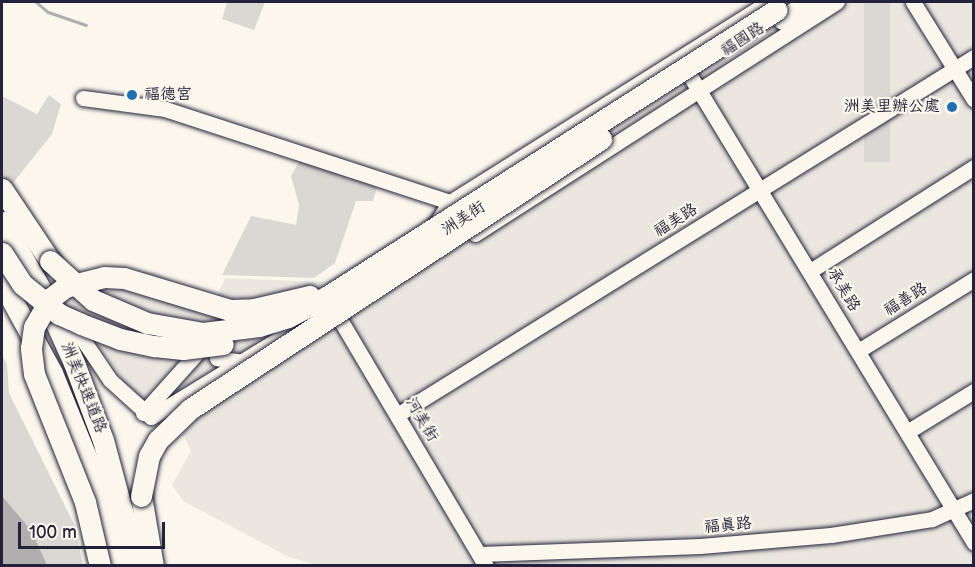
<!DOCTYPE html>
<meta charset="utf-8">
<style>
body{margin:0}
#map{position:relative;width:975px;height:567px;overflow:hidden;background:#fbf7ec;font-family:"Balsamiq Sans","LXGW WenKai TC",sans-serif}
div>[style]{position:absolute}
.built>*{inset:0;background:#ebe7df}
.green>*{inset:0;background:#dbd8d3;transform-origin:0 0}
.water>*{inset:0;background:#b1aeb0}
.stream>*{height:3px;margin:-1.5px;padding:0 1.5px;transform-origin:1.5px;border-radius:1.5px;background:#b1aeb0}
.roads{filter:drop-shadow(0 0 2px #22223b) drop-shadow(0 0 2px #22223b)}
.minor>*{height:15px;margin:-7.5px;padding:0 7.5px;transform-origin:7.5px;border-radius:7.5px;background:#fbf7ec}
.highway>*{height:21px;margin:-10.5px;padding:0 10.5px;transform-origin:10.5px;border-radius:10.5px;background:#fbf7ec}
.bridges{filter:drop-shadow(0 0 2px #22223b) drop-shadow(0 0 2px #22223b)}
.highway-bridge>*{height:21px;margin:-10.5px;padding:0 10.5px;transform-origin:10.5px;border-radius:10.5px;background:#fbf7ec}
.dots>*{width:16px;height:16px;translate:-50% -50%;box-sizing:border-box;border:3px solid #fbf7ec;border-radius:50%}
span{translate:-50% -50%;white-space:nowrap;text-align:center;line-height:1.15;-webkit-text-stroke:4.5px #fbf7ec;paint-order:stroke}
.street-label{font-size:16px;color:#22223b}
.poi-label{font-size:16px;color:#22223b}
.left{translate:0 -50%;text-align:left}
.right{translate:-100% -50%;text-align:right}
.frame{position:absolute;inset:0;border:3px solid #22223b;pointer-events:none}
.scale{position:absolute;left:18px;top:522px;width:147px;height:27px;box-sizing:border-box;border:3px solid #22223b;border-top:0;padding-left:8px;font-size:18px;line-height:21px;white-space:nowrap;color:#22223b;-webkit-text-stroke:4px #fbf7ec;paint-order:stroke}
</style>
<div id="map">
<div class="built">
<div style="clip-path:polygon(773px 2px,973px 2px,973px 565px,315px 565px,287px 556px,183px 501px,172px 485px,191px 451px,185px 438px,133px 395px,70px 303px,101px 272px,156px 272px,212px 307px,225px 278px,326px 282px)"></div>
</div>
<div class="green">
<div style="clip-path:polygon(227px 2px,265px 2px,254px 30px,222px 19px)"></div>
<div style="left:864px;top:2px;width:26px;height:160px"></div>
<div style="clip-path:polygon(49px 95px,61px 104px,52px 134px,9px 188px,2px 175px,2px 96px,37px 114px)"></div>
<div style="clip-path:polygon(300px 160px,378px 184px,373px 201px,356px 201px,335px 263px,314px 278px,222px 275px,251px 216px,296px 225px,299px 205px,291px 176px)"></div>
<div style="clip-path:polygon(2px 355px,7px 364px,9px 393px,75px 526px,83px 565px,34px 565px,2px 515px)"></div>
</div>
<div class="water">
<div style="clip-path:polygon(2px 496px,31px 530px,47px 565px,2px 565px)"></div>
</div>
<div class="stream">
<div style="left:36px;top:2px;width:16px;rotate:40deg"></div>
<div style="left:48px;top:12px;width:40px;rotate:18.9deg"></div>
</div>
<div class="roads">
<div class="minor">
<div style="left:913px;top:2px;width:115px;rotate:58.1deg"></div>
<div style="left:681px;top:61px;width:564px;rotate:58.71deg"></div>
<div style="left:83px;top:98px;width:83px;rotate:7.6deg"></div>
<div style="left:165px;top:109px;width:300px;rotate:18.1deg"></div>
<div style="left:435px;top:225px;width:27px;rotate:-57deg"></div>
<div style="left:450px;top:202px;width:377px;rotate:-32.1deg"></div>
<div style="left:475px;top:234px;width:430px;rotate:-32.7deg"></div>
<div style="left:810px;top:271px;width:194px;rotate:-32.4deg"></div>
<div style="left:332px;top:306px;width:302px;rotate:59.4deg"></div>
<div style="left:67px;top:316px;width:77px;rotate:56.1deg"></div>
<div style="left:110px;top:380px;width:55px;rotate:42.1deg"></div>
<div style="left:151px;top:417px;width:161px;rotate:-31.5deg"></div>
<div style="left:212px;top:339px;width:20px;rotate:75deg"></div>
<div style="left:217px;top:358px;width:24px;rotate:9deg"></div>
<div style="left:858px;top:351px;width:137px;rotate:-31.8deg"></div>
<div style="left:143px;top:413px;width:93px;rotate:-48.1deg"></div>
<div style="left:397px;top:415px;width:679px;rotate:-31.82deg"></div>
<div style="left:907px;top:432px;width:79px;rotate:-31.5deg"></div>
<div style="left:480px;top:554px;width:220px;rotate:-2.1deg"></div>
<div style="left:700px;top:546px;width:131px;rotate:-4.8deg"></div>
<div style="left:831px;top:535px;width:102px;rotate:-9deg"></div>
<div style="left:932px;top:519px;width:46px;rotate:-24.3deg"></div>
</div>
<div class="highway">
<div style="left:783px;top:19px;width:33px;rotate:-31deg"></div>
<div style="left:2px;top:189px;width:87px;rotate:56.3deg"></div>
<div style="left:2px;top:222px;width:76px;rotate:60.1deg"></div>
<div style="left:40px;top:288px;width:82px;rotate:65.6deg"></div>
<div style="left:74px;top:363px;width:82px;rotate:69.4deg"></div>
<div style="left:103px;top:440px;width:131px;rotate:74.9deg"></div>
<div style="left:2px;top:282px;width:104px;rotate:61.2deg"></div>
<div style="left:52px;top:373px;width:98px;rotate:67.9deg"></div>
<div style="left:89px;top:464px;width:106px;rotate:75.2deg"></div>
<div style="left:141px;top:496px;width:71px;rotate:80.3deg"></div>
</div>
</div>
<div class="bridges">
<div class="highway-bridge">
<div style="left:2px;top:253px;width:37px;rotate:57deg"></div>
<div style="left:22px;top:284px;width:48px;rotate:39deg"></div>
<div style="left:59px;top:314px;width:24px;rotate:24deg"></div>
<div style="left:81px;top:324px;width:42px;rotate:21deg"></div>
<div style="left:120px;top:339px;width:35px;rotate:12deg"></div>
<div style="left:154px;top:346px;width:29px;rotate:6deg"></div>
<div style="left:183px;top:349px;width:40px;rotate:-7.1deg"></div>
<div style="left:50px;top:261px;width:58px;rotate:42.2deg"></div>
<div style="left:93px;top:300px;width:59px;rotate:23.1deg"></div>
<div style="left:147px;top:323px;width:57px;rotate:10.1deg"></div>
<div style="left:203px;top:333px;width:56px;rotate:-7.1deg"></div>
<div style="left:259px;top:326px;width:30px;rotate:-17deg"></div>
<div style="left:288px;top:317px;width:45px;rotate:-27.7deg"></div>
<div style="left:328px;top:296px;width:532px;rotate:-32.55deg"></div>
<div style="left:141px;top:496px;width:41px;rotate:-78.7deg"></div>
<div style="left:149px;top:456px;width:18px;rotate:-61deg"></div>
<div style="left:158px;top:440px;width:45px;rotate:-44.1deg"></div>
<div style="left:190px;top:409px;width:492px;rotate:-33.3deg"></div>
<div style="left:100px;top:566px;width:66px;rotate:-103.2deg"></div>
<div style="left:85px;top:502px;width:138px;rotate:-111.7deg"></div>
<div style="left:34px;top:374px;width:26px;rotate:-97deg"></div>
<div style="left:31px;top:348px;width:21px;rotate:-82deg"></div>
<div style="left:34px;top:327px;width:34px;rotate:-60deg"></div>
<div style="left:51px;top:298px;width:18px;rotate:-38deg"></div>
<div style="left:65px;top:287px;width:40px;rotate:-14.4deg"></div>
<div style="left:104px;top:277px;width:20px;rotate:3deg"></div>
<div style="left:124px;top:278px;width:111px;rotate:16.8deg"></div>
<div style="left:230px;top:310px;width:24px;rotate:-2deg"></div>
<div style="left:254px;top:309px;width:57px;rotate:-13.3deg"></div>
</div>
</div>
<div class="dots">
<div style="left:132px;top:95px;background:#1f6fb2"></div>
<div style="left:952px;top:107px;background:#1f6fb2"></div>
</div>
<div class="street-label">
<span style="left:743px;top:40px;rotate:-33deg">福國路</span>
<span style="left:464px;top:219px;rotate:-33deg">洲美街</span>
<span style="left:676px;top:221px;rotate:-32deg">福美路</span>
<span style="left:843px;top:290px;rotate:59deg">承美路</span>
<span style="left:906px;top:300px;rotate:-32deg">福善路</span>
<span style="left:83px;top:388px;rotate:68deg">洲美快速道路</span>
<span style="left:421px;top:420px;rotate:59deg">河美街</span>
<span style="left:728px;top:526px;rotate:-5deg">福真路</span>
</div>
<div class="poi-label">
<span class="left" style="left:144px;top:95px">福德宮</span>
<span class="right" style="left:940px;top:107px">洲美里辦公處</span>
</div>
<div class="frame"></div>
<div class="scale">100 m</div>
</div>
